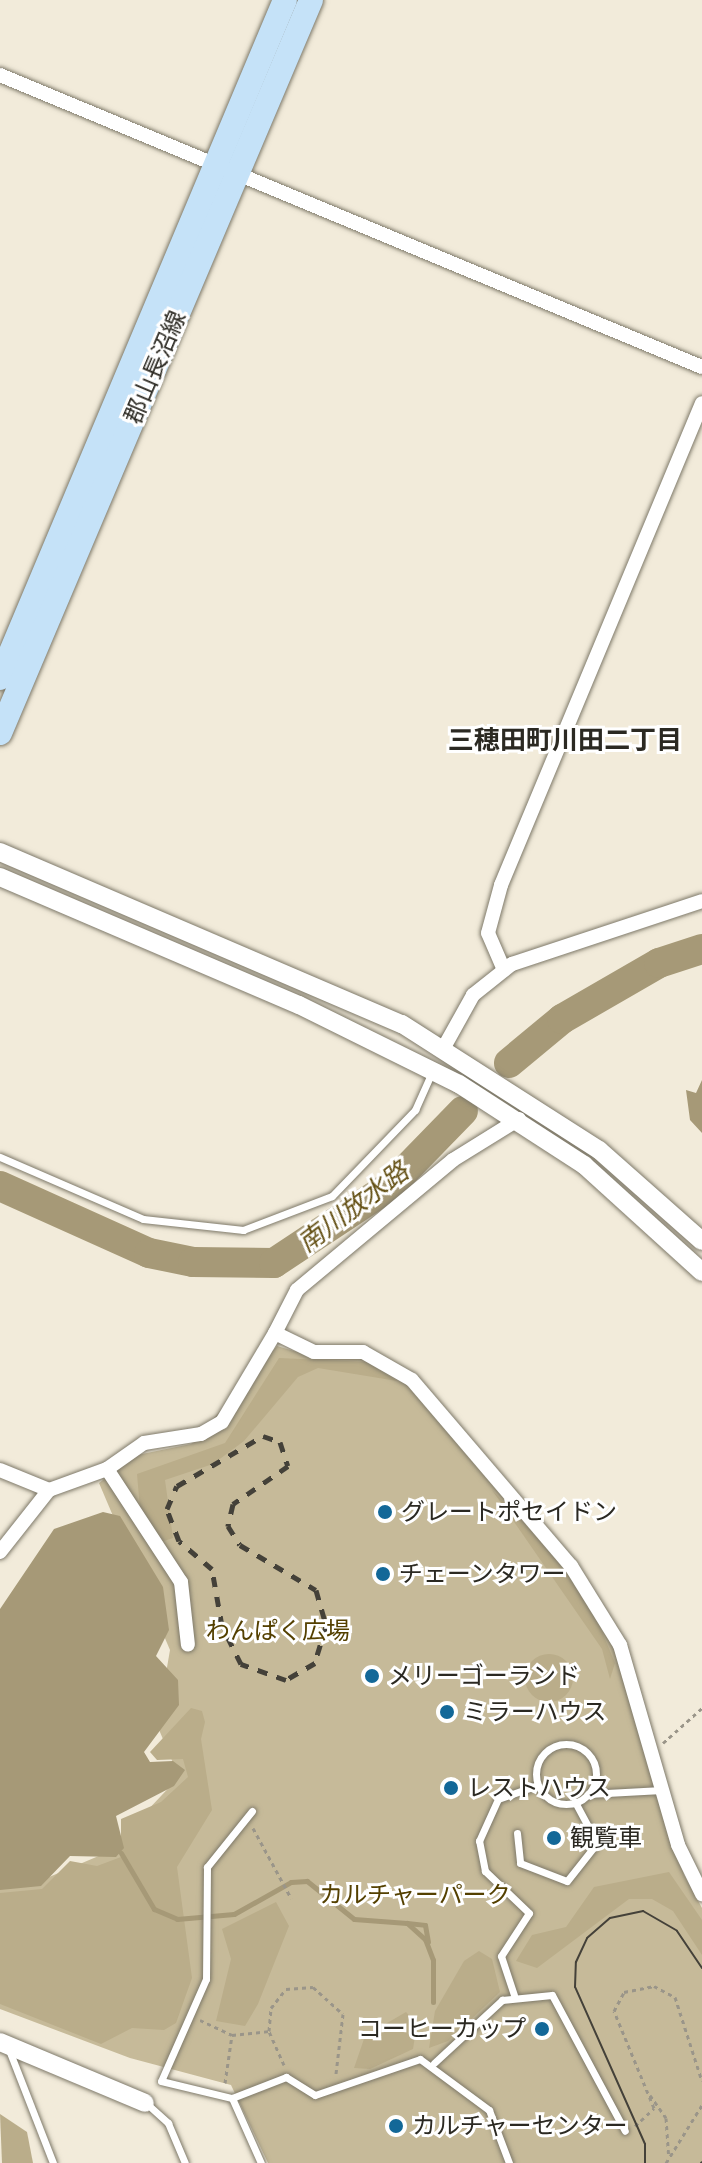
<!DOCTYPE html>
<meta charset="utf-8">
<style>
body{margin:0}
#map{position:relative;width:702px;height:2163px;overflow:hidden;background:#f2ebda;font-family:"Titillium Web","Noto Sans JP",sans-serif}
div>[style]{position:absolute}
.green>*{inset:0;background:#c6ba99}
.forest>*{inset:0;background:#baad8a}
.round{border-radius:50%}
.water>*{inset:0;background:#a69977}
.stream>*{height:5px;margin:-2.5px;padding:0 2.5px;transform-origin:2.5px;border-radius:2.5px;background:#a69977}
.river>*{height:30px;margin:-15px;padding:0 15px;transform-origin:15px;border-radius:15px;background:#a69977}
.path>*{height:3px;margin-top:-1.5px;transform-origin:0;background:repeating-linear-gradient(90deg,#9a9589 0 4px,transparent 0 8px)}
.roads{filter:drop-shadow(0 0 2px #7e7969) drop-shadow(0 0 2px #7e7969)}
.service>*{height:7px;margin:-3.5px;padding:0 3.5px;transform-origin:3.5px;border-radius:3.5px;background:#fff}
.service>.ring{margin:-3.5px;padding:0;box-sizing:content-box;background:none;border:7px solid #fff;border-radius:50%}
.minor>*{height:14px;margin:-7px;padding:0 7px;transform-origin:7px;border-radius:7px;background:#fff}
.tertiary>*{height:18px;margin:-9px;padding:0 9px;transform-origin:9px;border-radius:9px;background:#fff}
.primary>*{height:24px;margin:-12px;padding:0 12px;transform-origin:12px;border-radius:12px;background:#c5e2f8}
.tram>*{height:2px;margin:-1px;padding:0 1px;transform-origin:1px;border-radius:1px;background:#444139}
.rail>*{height:5px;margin-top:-2.5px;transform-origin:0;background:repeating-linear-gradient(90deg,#444139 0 10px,transparent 0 20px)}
.dots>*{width:22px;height:22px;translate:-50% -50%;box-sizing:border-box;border:4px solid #fff;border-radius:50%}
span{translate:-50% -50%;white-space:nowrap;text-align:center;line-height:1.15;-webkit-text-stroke:6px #fff;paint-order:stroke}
.street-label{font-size:24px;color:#2b2922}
.poi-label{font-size:24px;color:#2b2922}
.left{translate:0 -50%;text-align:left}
.right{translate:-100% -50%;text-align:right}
.park-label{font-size:24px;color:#544000}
.neighbourhood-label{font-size:26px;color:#2b2922;font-weight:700}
.water-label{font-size:26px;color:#634f13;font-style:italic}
</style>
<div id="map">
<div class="green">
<div style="clip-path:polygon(277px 1346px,318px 1358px,365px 1357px,414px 1385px,556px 1554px,618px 1654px,684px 1875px,702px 1908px,702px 2163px,268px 2163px,231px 2085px,130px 2058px,0 2009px,0 1881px,35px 1883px,108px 1852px,179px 1777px,157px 1725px,170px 1650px,99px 1483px,137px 1455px,191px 1444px)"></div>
</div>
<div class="forest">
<div style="clip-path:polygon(279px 1358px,367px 1362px,397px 1381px,318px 1368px,298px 1377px,244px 1441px,213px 1464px,165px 1480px,173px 1538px,161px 1542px,141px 1521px,137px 1474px,225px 1443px)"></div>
<div style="clip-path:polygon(492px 1490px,565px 1565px,592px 1608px,615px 1663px,610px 1679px,602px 1649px)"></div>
<div class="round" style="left:525px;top:1654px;width:48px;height:48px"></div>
<div style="clip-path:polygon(191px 1708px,202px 1711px,205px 1722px,201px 1739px,212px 1810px,177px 1867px,192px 1978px,176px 2023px,164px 2030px,132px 2028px,101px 2044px,0 2004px,0 1893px,42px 1889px,70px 1861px,97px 1866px,121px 1857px,121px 1819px,161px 1802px,188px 1777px,183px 1759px,157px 1760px,150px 1752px)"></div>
<div style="clip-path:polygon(669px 1872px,702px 1920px,702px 1955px,673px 1911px,652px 1899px,629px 1899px,537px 1968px,516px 1961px,532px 1935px,566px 1927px,594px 1887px)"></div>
<div style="clip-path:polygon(276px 1902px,289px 1926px,258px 2004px,245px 2026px,216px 2021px,231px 1959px,222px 1929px)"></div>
<div style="clip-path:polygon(479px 1951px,492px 1959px,500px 1992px,448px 2041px,429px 2048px,435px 2011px,464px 1961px)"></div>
<div style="clip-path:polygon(406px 2012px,417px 2024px,413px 2049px,370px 2069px,354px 2068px,365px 2036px)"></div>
<div style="clip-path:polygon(0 2114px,27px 2132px,33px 2163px,2px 2163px)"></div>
</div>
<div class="water">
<div style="clip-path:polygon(702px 1080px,702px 1133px,690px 1120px,686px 1090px,696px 1093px)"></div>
<div style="clip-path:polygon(103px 1512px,120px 1516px,163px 1587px,169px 1630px,156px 1656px,178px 1680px,179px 1705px,144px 1752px,150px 1762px,173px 1761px,185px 1770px,174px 1786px,116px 1816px,124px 1848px,116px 1857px,70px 1856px,41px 1886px,0 1890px,0 1609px,54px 1529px)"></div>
</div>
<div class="stream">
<div style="left:121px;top:1853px;width:65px;rotate:59.5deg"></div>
<div style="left:154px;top:1909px;width:25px;rotate:23deg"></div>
<div style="left:177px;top:1919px;width:57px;rotate:-5deg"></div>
<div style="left:234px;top:1914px;width:65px;rotate:-29.3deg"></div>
<div style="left:291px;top:1882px;width:16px;rotate:-4deg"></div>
<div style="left:307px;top:1881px;width:60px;rotate:39deg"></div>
<div style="left:354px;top:1919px;width:53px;rotate:4.3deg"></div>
<div style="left:407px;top:1923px;width:24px;rotate:42deg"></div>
<div style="left:425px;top:1939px;width:22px;rotate:69deg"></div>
<div style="left:433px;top:1960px;width:42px;rotate:90deg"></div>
<div style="left:407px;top:1923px;width:18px;rotate:6deg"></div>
<div style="left:425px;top:1925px;width:17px;rotate:80deg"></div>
</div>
<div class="river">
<div style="left:509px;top:1063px;width:69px;rotate:-39.7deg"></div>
<div style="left:562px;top:1019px;width:112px;rotate:-30deg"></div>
<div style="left:659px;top:963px;width:45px;rotate:-18deg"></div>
<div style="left:0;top:1186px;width:163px;rotate:24.2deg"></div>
<div style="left:149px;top:1253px;width:45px;rotate:11.6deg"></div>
<div style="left:193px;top:1262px;width:81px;rotate:0.7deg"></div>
<div style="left:274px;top:1263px;width:138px;rotate:-33.5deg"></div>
<div style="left:389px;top:1187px;width:106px;rotate:-45.8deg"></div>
</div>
<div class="path">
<div style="left:663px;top:1743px;width:52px;rotate:-41.9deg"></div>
<div style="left:253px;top:1828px;width:80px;rotate:61.5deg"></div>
<div style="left:200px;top:2020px;width:35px;rotate:25deg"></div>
<div style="left:232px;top:2035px;width:37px;rotate:-6deg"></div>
<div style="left:284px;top:2065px;width:37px;rotate:-114deg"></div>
<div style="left:269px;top:2031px;width:23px;rotate:-85deg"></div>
<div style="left:271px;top:2008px;width:24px;rotate:-52deg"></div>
<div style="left:286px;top:1989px;width:27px;rotate:-4deg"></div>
<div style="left:313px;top:1987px;width:40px;rotate:42deg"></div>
<div style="left:343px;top:2014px;width:60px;rotate:96.7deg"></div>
<div style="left:225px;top:2083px;width:49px;rotate:-81.7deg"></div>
<div style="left:650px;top:2095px;width:28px;rotate:55deg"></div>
<div style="left:666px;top:2118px;width:39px;rotate:86deg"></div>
<div style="left:635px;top:2126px;width:26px;rotate:-43deg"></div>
<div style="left:654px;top:2108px;width:105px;rotate:-112.4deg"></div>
<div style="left:614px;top:2011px;width:21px;rotate:-62deg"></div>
<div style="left:624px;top:1992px;width:31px;rotate:-11deg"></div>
<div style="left:654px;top:1986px;width:24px;rotate:28deg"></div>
<div style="left:675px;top:1997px;width:88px;rotate:72.2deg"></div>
<div style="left:666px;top:2163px;width:68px;rotate:-58.2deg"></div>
</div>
<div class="roads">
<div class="service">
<div style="left:0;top:1157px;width:156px;rotate:23.4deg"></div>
<div style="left:143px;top:1219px;width:101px;rotate:6.3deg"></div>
<div style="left:243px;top:1230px;width:95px;rotate:-20.9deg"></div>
<div style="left:332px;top:1196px;width:120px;rotate:-46deg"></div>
<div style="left:415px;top:1110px;width:42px;rotate:-65.9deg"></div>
<div class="ring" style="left:536px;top:1744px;width:53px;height:53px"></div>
<div style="left:588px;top:1794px;width:74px;rotate:-3.1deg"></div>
<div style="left:252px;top:1811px;width:72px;rotate:128.8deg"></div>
<div style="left:207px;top:1867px;width:112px;rotate:90.5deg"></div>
<div style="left:206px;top:1979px;width:111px;rotate:113.8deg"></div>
<div style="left:161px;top:2081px;width:73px;rotate:13.5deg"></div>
<div style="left:232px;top:2098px;width:58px;rotate:-21.3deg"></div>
<div style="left:286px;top:2077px;width:34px;rotate:32deg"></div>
<div style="left:315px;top:2095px;width:111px;rotate:-18.9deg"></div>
<div style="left:420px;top:2059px;width:86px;rotate:36.5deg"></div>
<div style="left:489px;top:2110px;width:57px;rotate:69.3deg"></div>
<div style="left:517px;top:1833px;width:30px;rotate:84deg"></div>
<div style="left:520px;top:1863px;width:50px;rotate:21deg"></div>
<div style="left:567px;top:1881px;width:48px;rotate:-51.7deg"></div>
<div style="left:597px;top:1843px;width:47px;rotate:-118.2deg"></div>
<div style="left:514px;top:1995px;width:41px;rotate:-108.4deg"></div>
<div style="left:501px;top:1956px;width:51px;rotate:-56.9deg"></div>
<div style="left:529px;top:1913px;width:61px;rotate:-136.3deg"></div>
<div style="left:485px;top:1871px;width:31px;rotate:-101deg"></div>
<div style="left:479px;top:1841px;width:46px;rotate:-65.7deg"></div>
<div style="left:498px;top:1799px;width:42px;rotate:-19.3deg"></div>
<div style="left:9px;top:2050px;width:121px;rotate:68.7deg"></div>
<div style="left:434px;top:2063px;width:93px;rotate:-42.8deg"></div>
<div style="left:502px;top:2000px;width:50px;rotate:-5.7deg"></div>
<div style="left:552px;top:1995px;width:154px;rotate:61.8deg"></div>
<div style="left:232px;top:2098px;width:71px;rotate:66deg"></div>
<div style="left:146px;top:2103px;width:30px;rotate:42deg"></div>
<div style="left:168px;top:2123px;width:43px;rotate:67deg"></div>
</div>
<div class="minor">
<div style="left:0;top:75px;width:760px;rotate:22.59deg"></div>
<div style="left:504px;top:970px;width:40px;rotate:-113.4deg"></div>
<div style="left:488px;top:933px;width:50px;rotate:-74.8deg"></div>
<div style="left:501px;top:885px;width:522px;rotate:-67.36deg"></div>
<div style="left:443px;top:1049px;width:62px;rotate:-60.9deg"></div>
<div style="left:473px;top:995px;width:50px;rotate:-38.5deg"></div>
<div style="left:512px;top:964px;width:200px;rotate:-18.3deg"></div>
<div style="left:519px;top:1119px;width:78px;rotate:148.2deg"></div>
<div style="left:453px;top:1160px;width:203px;rotate:140.2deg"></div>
<div style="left:297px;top:1290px;width:48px;rotate:117.1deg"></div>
<div style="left:275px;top:1333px;width:43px;rotate:26deg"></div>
<div style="left:314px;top:1352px;width:49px"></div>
<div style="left:363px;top:1352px;width:56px;rotate:29.7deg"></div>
<div style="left:412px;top:1380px;width:245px;rotate:49.5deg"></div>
<div style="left:571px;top:1566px;width:93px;rotate:58.2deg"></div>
<div style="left:620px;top:1645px;width:208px;rotate:73.8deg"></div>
<div style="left:678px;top:1845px;width:55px;rotate:63.9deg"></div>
<div style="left:107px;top:1469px;width:135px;rotate:56.8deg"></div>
<div style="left:181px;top:1582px;width:63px;rotate:83.7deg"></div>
<div style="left:0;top:1470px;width:53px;rotate:22.2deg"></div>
<div style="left:0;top:1552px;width:79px;rotate:-51.7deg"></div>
<div style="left:49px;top:1490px;width:62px;rotate:-19.9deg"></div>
<div style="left:107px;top:1469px;width:45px;rotate:-35.1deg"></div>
<div style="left:144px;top:1443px;width:58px;rotate:-9deg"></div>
<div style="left:201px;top:1434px;width:24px;rotate:-30deg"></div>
<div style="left:222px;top:1422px;width:104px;rotate:-59.2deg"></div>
</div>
<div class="tertiary">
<div style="left:0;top:852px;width:437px;rotate:23.2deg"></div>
<div style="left:402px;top:1024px;width:234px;rotate:32.6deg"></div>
<div style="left:599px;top:1150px;width:137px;rotate:41.5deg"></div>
<div style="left:0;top:877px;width:325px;rotate:23.2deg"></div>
<div style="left:299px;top:1005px;width:178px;rotate:26.3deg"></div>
<div style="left:459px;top:1084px;width:149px;rotate:32.9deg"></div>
<div style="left:584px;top:1165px;width:159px;rotate:42.2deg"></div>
<div style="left:0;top:2042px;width:157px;rotate:22.8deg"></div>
</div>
<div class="primary">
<div style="left:0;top:678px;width:735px;rotate:-67.2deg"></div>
<div style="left:0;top:733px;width:796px;rotate:-67.01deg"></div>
</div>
</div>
<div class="tram">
<div style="left:645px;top:2163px;width:19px;rotate:-90deg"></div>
<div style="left:645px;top:2144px;width:172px;rotate:-114deg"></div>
<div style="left:575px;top:1987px;width:25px;rotate:-88deg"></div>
<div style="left:576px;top:1962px;width:26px;rotate:-65deg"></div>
<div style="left:587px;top:1938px;width:30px;rotate:-41deg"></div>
<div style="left:610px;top:1918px;width:34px;rotate:-12deg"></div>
<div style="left:643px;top:1911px;width:39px;rotate:30deg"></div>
<div style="left:677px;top:1931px;width:45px;rotate:56deg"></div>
<div style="left:701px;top:2163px;width:1px;rotate:-45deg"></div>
</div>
<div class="rail">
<div style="left:263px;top:1436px;width:18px;rotate:19deg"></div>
<div style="left:280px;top:1442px;width:25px;rotate:72deg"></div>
<div style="left:288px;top:1466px;width:67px;rotate:145.4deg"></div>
<div style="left:233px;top:1504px;width:23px;rotate:103deg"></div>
<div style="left:228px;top:1526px;width:22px;rotate:58deg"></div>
<div style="left:240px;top:1545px;width:88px;rotate:30.6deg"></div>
<div style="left:316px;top:1590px;width:37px;rotate:74deg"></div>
<div style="left:326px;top:1626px;width:39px;rotate:107deg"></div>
<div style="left:315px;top:1663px;width:34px;rotate:150deg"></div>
<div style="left:286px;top:1680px;width:48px;rotate:-160.4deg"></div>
<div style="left:241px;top:1664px;width:42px;rotate:-116.6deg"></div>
<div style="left:222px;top:1626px;width:58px;rotate:-100deg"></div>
<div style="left:212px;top:1569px;width:43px;rotate:-139.7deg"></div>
<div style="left:179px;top:1541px;width:34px;rotate:-111deg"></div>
<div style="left:167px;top:1509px;width:25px;rotate:-67deg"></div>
<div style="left:177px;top:1486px;width:99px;rotate:-30.2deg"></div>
</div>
<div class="dots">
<div style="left:385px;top:1512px;background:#136898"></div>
<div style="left:383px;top:1574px;background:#136898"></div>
<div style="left:372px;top:1676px;background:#136898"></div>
<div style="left:447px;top:1712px;background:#136898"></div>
<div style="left:451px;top:1788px;background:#136898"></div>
<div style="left:554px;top:1838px;background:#136898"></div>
<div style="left:542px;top:2029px;background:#136898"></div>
<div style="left:396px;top:2126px;background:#136898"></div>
</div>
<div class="street-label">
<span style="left:155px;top:367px;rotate:-67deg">郡山長沼線</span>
</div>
<div class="poi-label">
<span class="left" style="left:401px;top:1512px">グレートポセイドン</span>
<span class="left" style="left:399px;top:1574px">チェーンタワー</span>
<span class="left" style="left:388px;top:1676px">メリーゴーランド</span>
<span class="left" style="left:463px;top:1712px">ミラーハウス</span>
<span class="left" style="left:467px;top:1788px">レストハウス</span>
<span class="left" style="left:570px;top:1838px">観覧車</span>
<span class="right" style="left:526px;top:2029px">コーヒーカップ</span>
<span class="left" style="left:412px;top:2126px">カルチャーセンター</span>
</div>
<div class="park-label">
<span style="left:278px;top:1631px">わんぱく広場</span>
<span style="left:415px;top:1895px">カルチャーパーク</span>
</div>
<div class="neighbourhood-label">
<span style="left:565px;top:740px">三穂田町川田二丁目</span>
</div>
<div class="water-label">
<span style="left:353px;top:1207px;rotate:-37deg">南川放水路</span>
</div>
</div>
